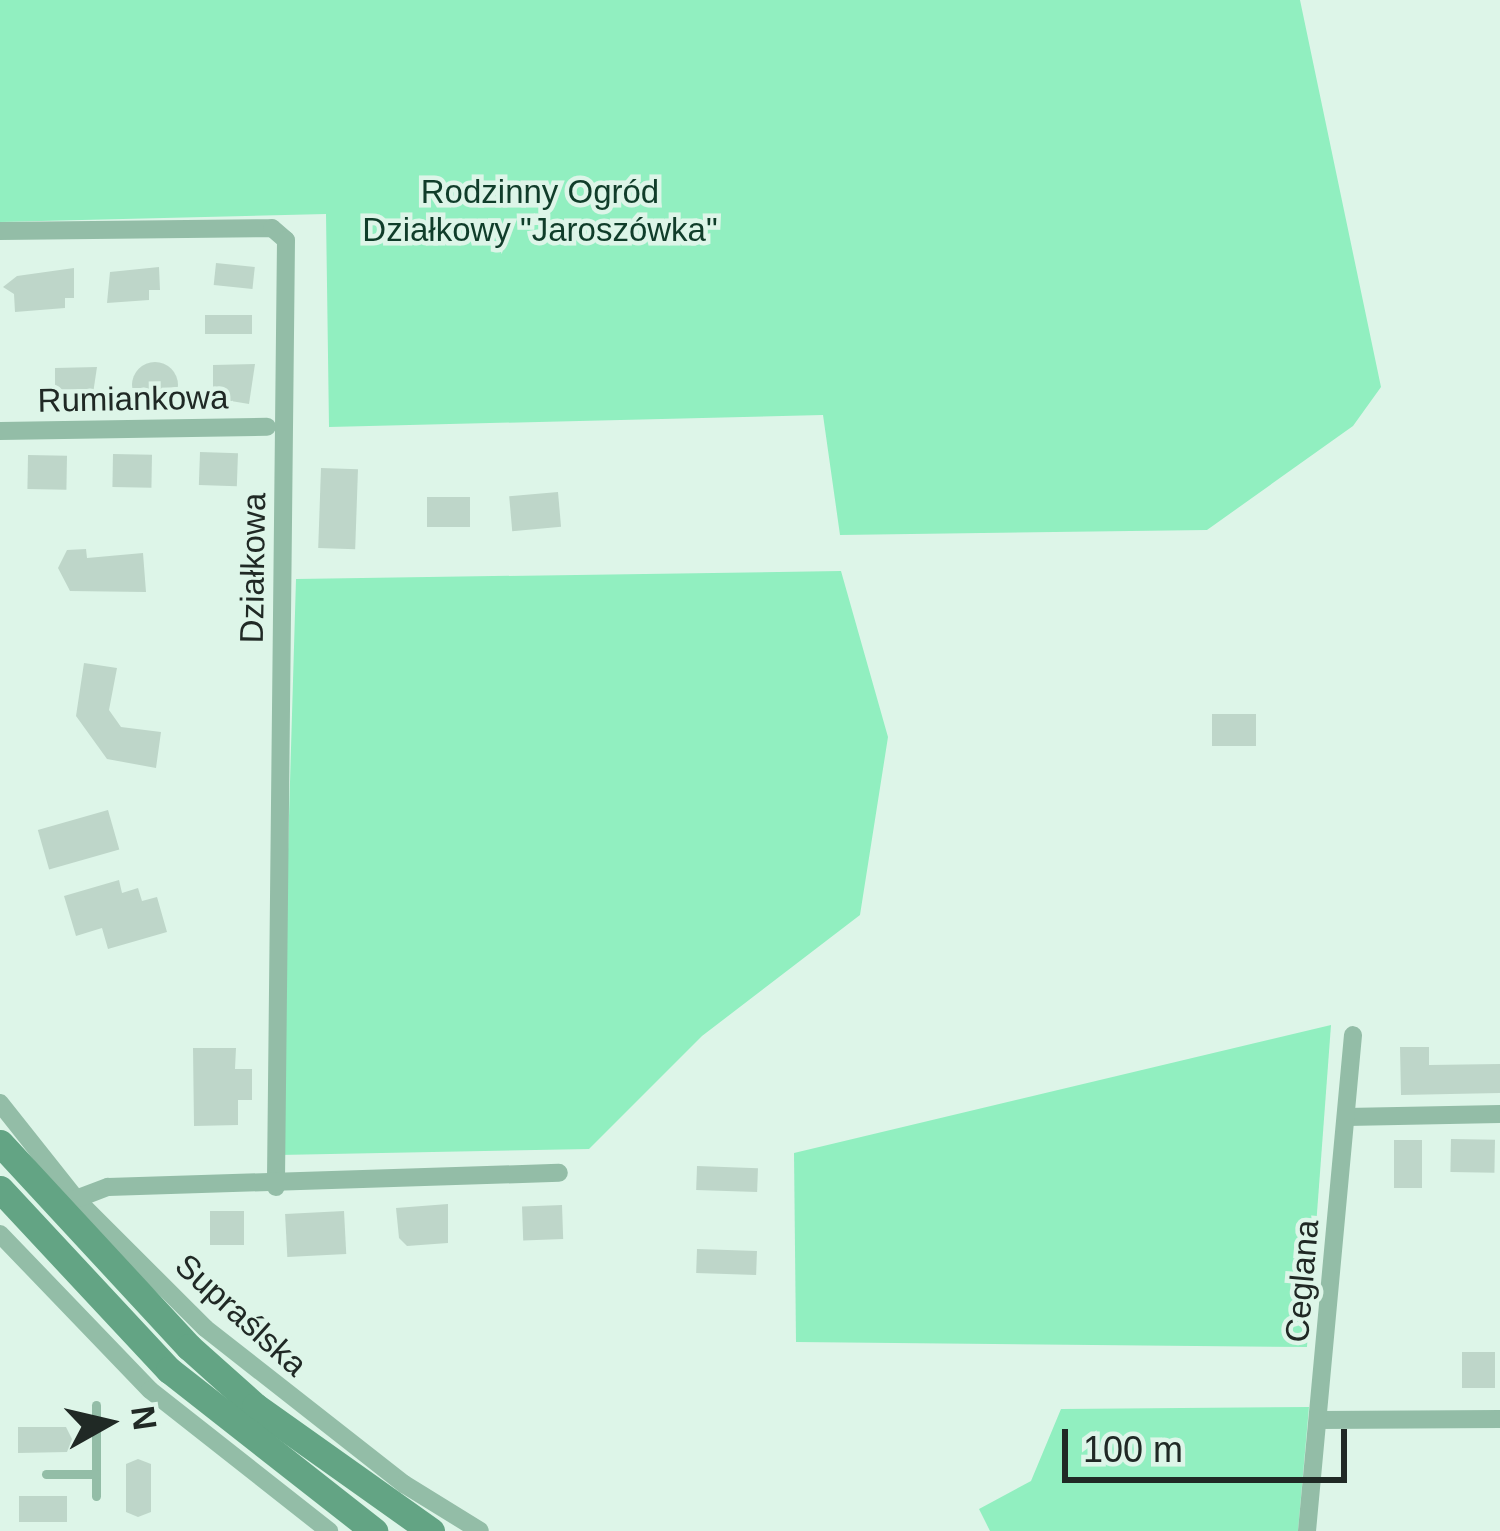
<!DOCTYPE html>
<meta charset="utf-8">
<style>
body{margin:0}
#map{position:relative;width:1500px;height:1531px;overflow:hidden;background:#ddf5e8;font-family:Helvetica,sans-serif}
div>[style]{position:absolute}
.green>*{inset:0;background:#91efc0}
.building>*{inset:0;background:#bed6c9;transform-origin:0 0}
.round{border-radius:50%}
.lane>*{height:9px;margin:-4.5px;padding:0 4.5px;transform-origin:4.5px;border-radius:4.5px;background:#93bda7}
.street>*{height:18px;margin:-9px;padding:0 9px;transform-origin:9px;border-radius:9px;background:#93bda7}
.secondary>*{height:27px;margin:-13.5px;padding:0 13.5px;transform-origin:13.5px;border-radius:13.5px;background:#63a484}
span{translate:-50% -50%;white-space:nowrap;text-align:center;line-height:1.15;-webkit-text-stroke:9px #ddf5e8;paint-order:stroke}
.park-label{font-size:33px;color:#103d2a}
.street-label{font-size:33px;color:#202925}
.north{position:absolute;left:48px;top:1363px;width:120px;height:120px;-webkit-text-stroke:9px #ddf5e8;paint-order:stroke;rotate:82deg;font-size:33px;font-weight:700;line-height:48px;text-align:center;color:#202925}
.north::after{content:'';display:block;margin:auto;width:42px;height:54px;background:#202925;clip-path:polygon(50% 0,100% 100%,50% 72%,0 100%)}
.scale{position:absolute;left:1062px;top:1429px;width:285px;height:54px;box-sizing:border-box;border:6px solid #202925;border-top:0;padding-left:15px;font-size:36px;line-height:42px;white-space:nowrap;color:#202925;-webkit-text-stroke:9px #ddf5e8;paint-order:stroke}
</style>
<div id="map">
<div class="green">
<div style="clip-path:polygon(0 0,1300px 0,1381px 387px,1353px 426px,1207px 530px,840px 535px,823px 415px,329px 427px,326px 214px,0 222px)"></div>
<div style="clip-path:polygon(841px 571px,888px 737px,860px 915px,702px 1036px,589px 1149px,279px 1155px,296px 579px)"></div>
<div style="clip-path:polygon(1331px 1025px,1307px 1347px,796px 1342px,794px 1153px)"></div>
<div style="clip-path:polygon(1309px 1407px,1298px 1531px,990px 1531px,979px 1509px,1031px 1481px,1061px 1409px)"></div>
</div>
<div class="building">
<div style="left:216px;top:263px;width:39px;height:22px;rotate:6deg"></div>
<div style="clip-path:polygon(159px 267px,160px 290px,149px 290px,149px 300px,107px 303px,110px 272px)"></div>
<div style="clip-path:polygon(74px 268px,74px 298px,65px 298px,65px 308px,15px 312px,14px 294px,3px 287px,17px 276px)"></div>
<div style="left:252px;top:315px;width:19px;height:47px;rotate:90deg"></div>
<div class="round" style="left:132px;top:362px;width:46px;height:46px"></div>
<div style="clip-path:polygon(255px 364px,249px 404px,213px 398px,213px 365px)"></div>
<div style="clip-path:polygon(97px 367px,91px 407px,55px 401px,55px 368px)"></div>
<div style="left:200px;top:452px;width:38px;height:33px;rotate:2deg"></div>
<div style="left:113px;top:454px;width:39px;height:33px;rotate:1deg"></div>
<div style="left:28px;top:455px;width:39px;height:34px;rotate:1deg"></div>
<div style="left:321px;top:468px;width:37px;height:80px;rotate:2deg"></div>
<div style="left:558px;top:492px;width:35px;height:49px;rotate:85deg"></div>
<div style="left:427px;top:497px;width:43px;height:30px"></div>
<div style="clip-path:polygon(86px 549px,87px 558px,143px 553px,146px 592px,70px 591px,58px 568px,67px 550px)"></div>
<div style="clip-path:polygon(84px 663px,117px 668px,109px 710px,121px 727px,161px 732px,156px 768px,107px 759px,76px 716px)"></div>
<div style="left:1212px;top:714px;width:44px;height:32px"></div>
<div style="left:108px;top:810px;width:41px;height:73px;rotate:74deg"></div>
<div style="clip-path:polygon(119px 880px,122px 893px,138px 888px,142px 901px,157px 897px,167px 932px,108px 949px,102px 928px,76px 936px,64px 896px)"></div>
<div style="clip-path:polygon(1400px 1047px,1429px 1047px,1429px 1065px,1500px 1064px,1500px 1093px,1401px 1095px)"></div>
<div style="clip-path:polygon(193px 1048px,236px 1048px,235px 1069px,252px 1069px,252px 1100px,238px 1100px,238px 1125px,194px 1126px)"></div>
<div style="left:1451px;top:1139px;width:44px;height:33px;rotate:1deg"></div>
<div style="left:1394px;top:1140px;width:28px;height:48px"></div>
<div style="left:697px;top:1166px;width:61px;height:24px;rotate:2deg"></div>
<div style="clip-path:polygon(448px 1204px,448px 1243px,407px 1246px,399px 1238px,396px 1208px)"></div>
<div style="left:562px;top:1205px;width:34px;height:40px;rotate:88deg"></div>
<div style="left:210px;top:1211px;width:34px;height:34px"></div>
<div style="left:344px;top:1211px;width:43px;height:59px;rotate:87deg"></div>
<div style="left:697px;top:1249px;width:60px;height:24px;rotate:2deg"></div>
<div style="left:1462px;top:1352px;width:33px;height:36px"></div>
<div style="clip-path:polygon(18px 1427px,66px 1427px,72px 1439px,67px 1452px,18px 1453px)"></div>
<div style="clip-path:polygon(138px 1459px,151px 1464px,151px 1512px,138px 1517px,126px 1512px,126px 1464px)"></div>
<div style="left:19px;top:1496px;width:48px;height:26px"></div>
</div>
<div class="lane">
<div style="left:96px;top:1405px;width:91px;rotate:90deg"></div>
<div style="left:46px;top:1474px;width:50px"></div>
</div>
<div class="street">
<div style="left:0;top:231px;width:272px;rotate:-0.6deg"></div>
<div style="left:272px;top:228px;width:18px;rotate:41deg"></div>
<div style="left:286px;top:240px;width:947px;rotate:90.61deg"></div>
<div style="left:0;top:431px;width:267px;rotate:-0.9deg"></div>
<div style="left:0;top:1103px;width:122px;rotate:51.6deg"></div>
<div style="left:76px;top:1199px;width:182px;rotate:45deg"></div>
<div style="left:205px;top:1328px;width:253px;rotate:38.1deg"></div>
<div style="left:404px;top:1484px;width:89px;rotate:31.7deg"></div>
<div style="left:1347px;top:1117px;width:153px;rotate:-1.1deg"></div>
<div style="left:76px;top:1199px;width:34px;rotate:-21deg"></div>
<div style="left:108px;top:1187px;width:451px;rotate:-1.8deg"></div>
<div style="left:0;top:1234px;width:216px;rotate:46.1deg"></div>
<div style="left:150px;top:1390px;width:228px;rotate:38.2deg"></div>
<div style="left:1319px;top:1420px;width:181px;rotate:-0.3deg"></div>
<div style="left:1307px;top:1531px;width:498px;rotate:-84.7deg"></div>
</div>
<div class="secondary">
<div style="left:0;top:1143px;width:278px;rotate:47.2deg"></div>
<div style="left:189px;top:1347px;width:89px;rotate:41.8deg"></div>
<div style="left:255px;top:1406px;width:216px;rotate:35.4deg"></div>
<div style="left:0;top:1189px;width:248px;rotate:47deg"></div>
<div style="left:169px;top:1370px;width:261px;rotate:38.1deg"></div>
</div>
<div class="park-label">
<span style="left:540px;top:211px">Rodzinny Ogród<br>Działkowy "Jaroszówka"</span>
</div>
<div class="street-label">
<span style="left:133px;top:399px;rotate:-1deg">Rumiankowa</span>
<span style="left:253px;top:568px;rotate:-89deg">Działkowa</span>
<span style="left:1302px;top:1281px;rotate:-85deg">Ceglana</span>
<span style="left:241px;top:1315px;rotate:42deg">Supraślska</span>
</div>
<div class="north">N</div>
<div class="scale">100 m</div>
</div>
